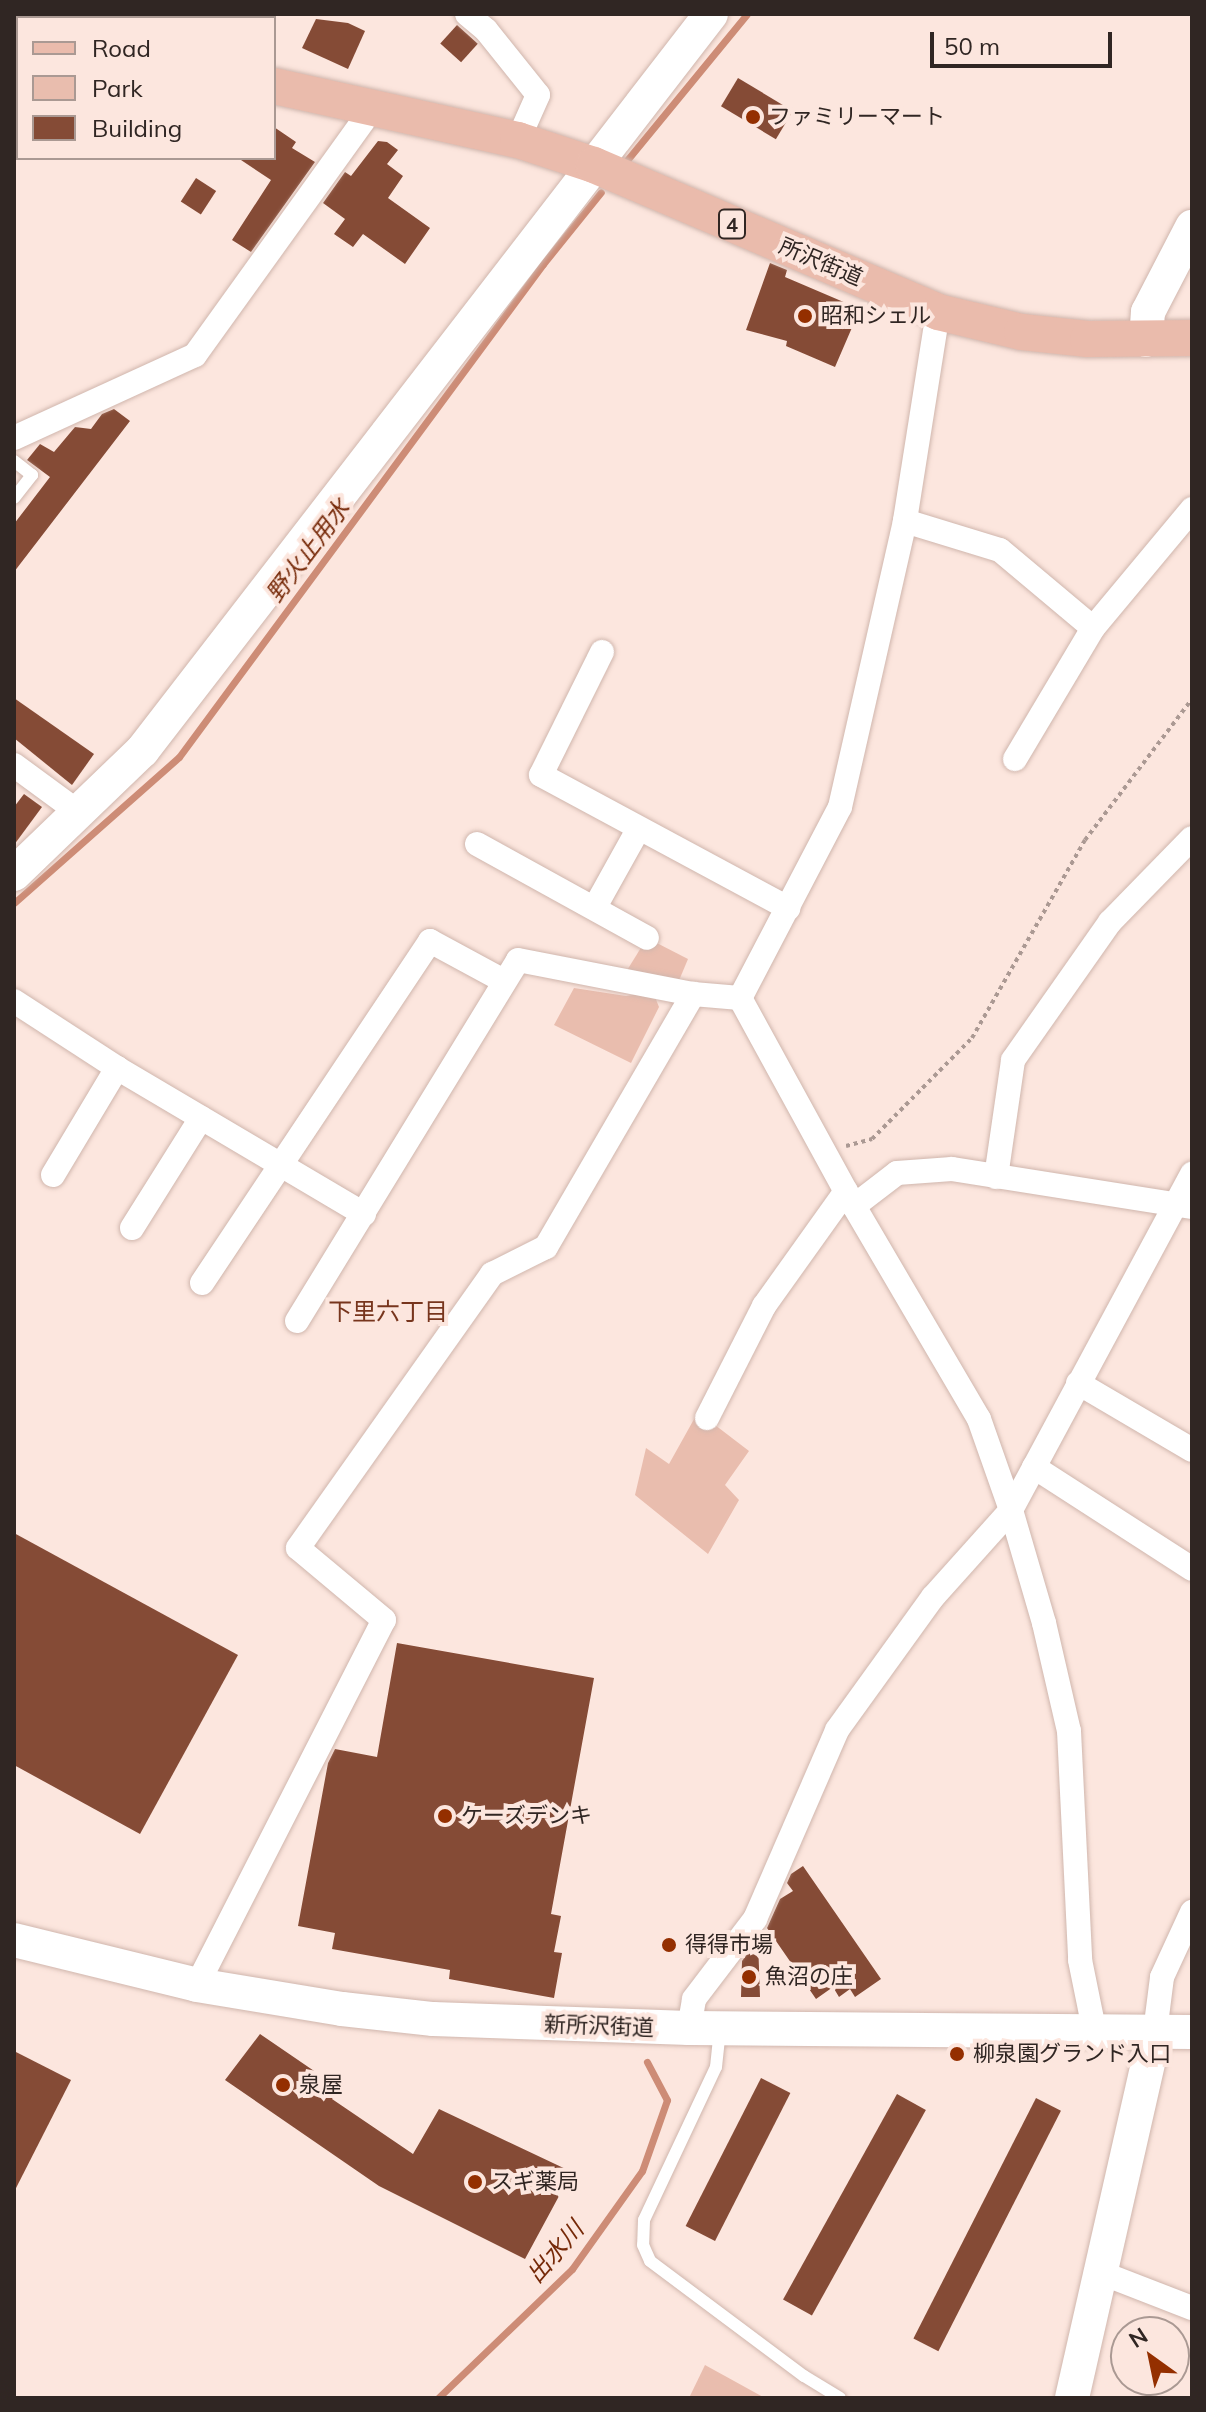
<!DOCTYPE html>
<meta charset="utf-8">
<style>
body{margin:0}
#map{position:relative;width:1206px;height:2412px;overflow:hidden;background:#fce6de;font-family:Mulish,"Noto Sans JP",sans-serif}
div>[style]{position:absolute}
.green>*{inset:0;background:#e9bdae}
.stream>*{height:7px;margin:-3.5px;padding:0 3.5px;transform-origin:3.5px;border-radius:3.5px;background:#cd8c76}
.building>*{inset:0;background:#854b36;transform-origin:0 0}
.path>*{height:4px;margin-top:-2px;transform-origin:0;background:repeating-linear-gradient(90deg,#ab9993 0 4px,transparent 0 8px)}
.roads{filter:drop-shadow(0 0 2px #d0b6ad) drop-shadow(0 0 2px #d0b6ad)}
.lane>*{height:12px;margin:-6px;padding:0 6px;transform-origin:6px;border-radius:6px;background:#fff}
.street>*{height:24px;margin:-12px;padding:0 12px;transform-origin:12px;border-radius:12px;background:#fff}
.secondary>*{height:34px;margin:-17px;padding:0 17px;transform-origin:17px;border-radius:17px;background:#fff}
.primary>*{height:36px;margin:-18px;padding:0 18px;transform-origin:18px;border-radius:18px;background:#eabbac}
.dots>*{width:22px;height:22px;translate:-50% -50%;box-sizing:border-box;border:4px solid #fce6de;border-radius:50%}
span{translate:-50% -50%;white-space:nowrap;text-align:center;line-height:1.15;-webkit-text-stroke:8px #fce6de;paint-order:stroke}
.shield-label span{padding:2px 6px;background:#fce6de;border:2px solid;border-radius:6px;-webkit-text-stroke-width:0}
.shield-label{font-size:20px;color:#302623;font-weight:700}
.poi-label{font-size:22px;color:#302623}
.left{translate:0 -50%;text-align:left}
.street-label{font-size:22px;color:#302623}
.water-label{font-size:24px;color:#762908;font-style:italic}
.neighbourhood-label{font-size:24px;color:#77351d}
.frame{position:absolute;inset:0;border:16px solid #302623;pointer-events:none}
.legend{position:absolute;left:16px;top:16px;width:260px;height:144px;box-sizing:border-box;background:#fce6de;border:2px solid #aa9993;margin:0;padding:10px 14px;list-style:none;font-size:24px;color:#302623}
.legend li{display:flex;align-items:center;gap:16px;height:40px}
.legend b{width:40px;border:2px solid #aa9993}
.north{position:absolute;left:1110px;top:2316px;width:80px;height:80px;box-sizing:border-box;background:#fce6de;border:2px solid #aa9993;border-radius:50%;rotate:327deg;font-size:22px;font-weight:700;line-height:32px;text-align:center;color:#302623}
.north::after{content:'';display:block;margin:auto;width:28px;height:36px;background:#942f00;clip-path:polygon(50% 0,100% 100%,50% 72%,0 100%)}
.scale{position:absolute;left:930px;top:32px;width:182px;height:36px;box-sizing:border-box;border:4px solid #302623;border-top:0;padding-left:10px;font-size:24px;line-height:28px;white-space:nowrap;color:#302623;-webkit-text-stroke:6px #fce6de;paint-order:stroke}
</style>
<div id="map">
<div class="green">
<div style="clip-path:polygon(647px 938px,688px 959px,675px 990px,621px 980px)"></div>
<div style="clip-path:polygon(574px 988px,626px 996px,653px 992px,659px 1007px,631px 1063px,554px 1025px)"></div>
<div style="clip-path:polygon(698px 1412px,749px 1451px,725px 1485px,739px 1500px,708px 1554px,635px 1495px,646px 1448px,669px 1464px)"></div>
<div style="clip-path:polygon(705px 2365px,765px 2398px,689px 2398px)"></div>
</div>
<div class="stream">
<div style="left:623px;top:165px;width:195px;rotate:-50.6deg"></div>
<div style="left:14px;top:903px;width:220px;rotate:-41.5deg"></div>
<div style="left:179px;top:757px;width:613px;rotate:-53.56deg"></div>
<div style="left:543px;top:264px;width:92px;rotate:-51.1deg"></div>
<div style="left:438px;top:2398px;width:186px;rotate:-43.9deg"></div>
<div style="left:572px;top:2269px;width:120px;rotate:-54.5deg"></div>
<div style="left:642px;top:2171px;width:75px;rotate:-70.6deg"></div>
<div style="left:667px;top:2100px;width:43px;rotate:-117.8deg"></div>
</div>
<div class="building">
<div style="clip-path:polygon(316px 19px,348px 23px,365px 31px,348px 69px,302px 48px)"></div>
<div style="left:457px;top:25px;width:28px;height:25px;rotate:42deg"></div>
<div style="left:738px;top:78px;width:64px;height:33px;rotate:31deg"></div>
<div style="clip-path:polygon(274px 127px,296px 142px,292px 148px,315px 162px,251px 252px,232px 240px,271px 180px,238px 158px,274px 158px)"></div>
<div style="clip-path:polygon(378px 141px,387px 142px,398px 150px,387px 164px,403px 176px,388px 198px,430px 228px,405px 264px,363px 234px,353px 247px,334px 234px,345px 219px,323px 203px,345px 172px,351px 176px)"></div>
<div style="left:196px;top:178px;width:24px;height:28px;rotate:33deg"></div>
<div style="clip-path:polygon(770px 263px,787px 270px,785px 277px,860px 309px,835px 367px,786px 346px,787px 341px,746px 330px)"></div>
<div style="clip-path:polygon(114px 409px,130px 421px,14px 572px,14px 524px,50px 477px,27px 460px,40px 444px,54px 452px,75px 427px,91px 429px,102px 414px)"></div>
<div style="clip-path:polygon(14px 698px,94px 754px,72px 785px,14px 738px)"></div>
<div style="clip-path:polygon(24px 794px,42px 807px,14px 845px,14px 807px)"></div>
<div style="clip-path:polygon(14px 1533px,238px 1655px,140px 1834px,14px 1765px)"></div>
<div style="clip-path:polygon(397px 1643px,594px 1678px,551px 1914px,561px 1916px,554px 1952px,562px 1953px,554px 1998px,449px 1979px,450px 1970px,332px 1949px,335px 1933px,298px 1926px,328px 1763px,335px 1749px,377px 1757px)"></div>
<div style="clip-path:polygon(803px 1866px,881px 1979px,855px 1997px,850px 1989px,839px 1997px,833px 1987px,816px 1999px,767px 1928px,780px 1899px,793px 1891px,787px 1883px,791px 1874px)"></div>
<div style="clip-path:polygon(758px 1940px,760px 1997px,741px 1997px,742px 1961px)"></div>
<div style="clip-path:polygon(260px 2034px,339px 2088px,332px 2099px,413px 2154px,439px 2109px,572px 2172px,525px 2259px,379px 2186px,225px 2080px)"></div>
<div style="clip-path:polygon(14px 2051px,71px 2080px,14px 2192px)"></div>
<div style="left:761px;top:2078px;width:33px;height:166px;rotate:27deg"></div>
<div style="left:897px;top:2094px;width:33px;height:235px;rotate:29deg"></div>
<div style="left:1036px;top:2098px;width:28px;height:270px;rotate:27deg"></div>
</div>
<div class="path">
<div style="left:846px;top:1146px;width:27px;rotate:-15deg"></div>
<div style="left:872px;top:1139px;width:142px;rotate:-45.3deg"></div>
<div style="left:972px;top:1038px;width:228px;rotate:-60.3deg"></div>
<div style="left:1085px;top:840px;width:177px;rotate:-52.8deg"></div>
</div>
<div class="roads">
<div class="lane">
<div style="left:14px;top:461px;width:23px;rotate:38deg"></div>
<div style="left:32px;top:475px;width:29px;rotate:128deg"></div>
<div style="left:720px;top:2029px;width:38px;rotate:96deg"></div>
<div style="left:716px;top:2067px;width:169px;rotate:115.2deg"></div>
<div style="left:644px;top:2220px;width:25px;rotate:92deg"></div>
<div style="left:643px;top:2245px;width:17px;rotate:66deg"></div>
<div style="left:650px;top:2261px;width:192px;rotate:36.8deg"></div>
<div style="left:804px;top:2376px;width:42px;rotate:31.4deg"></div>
</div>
<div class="street">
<div style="left:467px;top:14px;width:25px;rotate:40deg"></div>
<div style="left:486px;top:30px;width:83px;rotate:51.3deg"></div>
<div style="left:538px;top:95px;width:49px;rotate:114deg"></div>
<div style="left:938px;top:312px;width:212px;rotate:99deg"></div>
<div style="left:905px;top:521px;width:293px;rotate:102.8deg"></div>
<div style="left:840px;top:807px;width:216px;rotate:117.6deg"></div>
<div style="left:740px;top:998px;width:237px;rotate:61.3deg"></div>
<div style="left:854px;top:1206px;width:247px;rotate:59.6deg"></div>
<div style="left:979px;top:1419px;width:96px;rotate:70.6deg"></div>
<div style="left:1011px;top:1510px;width:118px;rotate:73.7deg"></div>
<div style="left:1044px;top:1623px;width:111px;rotate:77deg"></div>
<div style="left:1069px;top:1731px;width:229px;rotate:87.2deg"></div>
<div style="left:1080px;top:1960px;width:70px;rotate:78.5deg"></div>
<div style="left:14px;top:438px;width:199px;rotate:-24.6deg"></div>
<div style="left:195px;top:355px;width:307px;rotate:-54.3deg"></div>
<div style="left:905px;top:521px;width:99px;rotate:17deg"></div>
<div style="left:1000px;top:550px;width:121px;rotate:40deg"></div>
<div style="left:602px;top:652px;width:137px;rotate:116.4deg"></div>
<div style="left:541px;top:775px;width:281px;rotate:28.3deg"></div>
<div style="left:1015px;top:759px;width:152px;rotate:-59.2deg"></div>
<div style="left:1093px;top:628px;width:155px;rotate:-50.2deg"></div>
<div style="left:14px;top:765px;width:79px;rotate:36.3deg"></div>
<div style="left:477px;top:844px;width:194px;rotate:28.9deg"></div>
<div style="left:595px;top:907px;width:90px;rotate:-60.9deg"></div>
<div style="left:14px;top:1001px;width:123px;rotate:33deg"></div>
<div style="left:117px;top:1068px;width:287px;rotate:30.6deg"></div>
<div style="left:53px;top:1175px;width:125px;rotate:-59.1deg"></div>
<div style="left:996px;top:1177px;width:118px;rotate:-81.7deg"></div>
<div style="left:1013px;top:1060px;width:169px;rotate:-54.9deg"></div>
<div style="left:1110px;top:922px;width:117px;rotate:-45.7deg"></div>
<div style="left:854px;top:1206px;width:54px;rotate:-37.5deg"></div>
<div style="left:897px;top:1173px;width:55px;rotate:-4.2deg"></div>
<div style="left:952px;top:1169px;width:243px;rotate:9deg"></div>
<div style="left:132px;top:1228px;width:130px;rotate:-57.9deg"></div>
<div style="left:202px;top:1283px;width:411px;rotate:-56.3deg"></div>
<div style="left:430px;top:941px;width:84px;rotate:28.4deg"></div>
<div style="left:297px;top:1321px;width:423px;rotate:-58.5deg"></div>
<div style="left:518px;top:960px;width:178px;rotate:11deg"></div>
<div style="left:693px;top:994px;width:47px;rotate:4.9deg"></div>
<div style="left:1078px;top:1383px;width:132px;rotate:30.4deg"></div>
<div style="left:707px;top:1418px;width:126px;rotate:-63deg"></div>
<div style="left:764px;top:1306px;width:141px;rotate:-54.5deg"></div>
<div style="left:1034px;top:1467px;width:188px;rotate:32.8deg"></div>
<div style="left:197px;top:1985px;width:410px;rotate:-62.9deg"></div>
<div style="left:384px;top:1620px;width:112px;rotate:-140.1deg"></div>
<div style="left:298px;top:1548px;width:336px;rotate:-54.7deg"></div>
<div style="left:492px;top:1274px;width:60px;rotate:-26.6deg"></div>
<div style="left:546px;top:1247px;width:293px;rotate:-59.8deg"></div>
<div style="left:689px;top:2028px;width:29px;rotate:-80deg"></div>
<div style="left:694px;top:1999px;width:101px;rotate:-52.7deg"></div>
<div style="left:755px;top:1919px;width:206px;rotate:-66.5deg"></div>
<div style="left:837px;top:1730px;width:164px;rotate:-54.2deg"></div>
<div style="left:933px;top:1597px;width:117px;rotate:-48.1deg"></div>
<div style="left:1011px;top:1510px;width:382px;rotate:-61.7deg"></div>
<div style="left:1155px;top:2032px;width:55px;rotate:-82.7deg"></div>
<div style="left:1162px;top:1977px;width:72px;rotate:-65.2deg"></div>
<div style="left:1099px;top:2272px;width:100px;rotate:21.2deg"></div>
</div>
<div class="secondary">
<div style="left:1146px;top:340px;width:28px;rotate:-86deg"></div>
<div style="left:1148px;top:312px;width:96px;rotate:-62.6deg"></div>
<div style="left:14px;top:874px;width:178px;rotate:-43.9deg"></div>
<div style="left:142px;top:751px;width:931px;rotate:-52.33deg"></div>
<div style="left:14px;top:1940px;width:188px;rotate:13.8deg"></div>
<div style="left:197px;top:1985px;width:147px;rotate:9.4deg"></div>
<div style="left:342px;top:2009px;width:92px;rotate:6.3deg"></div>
<div style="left:433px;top:2019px;width:256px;rotate:2deg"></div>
<div style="left:689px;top:2028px;width:503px;rotate:0.46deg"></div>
<div style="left:1072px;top:2398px;width:375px;rotate:-77.2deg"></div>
</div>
<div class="primary">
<div style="left:14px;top:38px;width:4px"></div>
<div style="left:274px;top:86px;width:250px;rotate:12.5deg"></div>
<div style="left:518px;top:140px;width:80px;rotate:18.2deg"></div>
<div style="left:594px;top:165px;width:374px;rotate:23.1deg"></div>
<div style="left:938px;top:312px;width:86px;rotate:13.4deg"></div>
<div style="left:1022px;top:332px;width:66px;rotate:6.1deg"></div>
<div style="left:1088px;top:339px;width:104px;rotate:-0.6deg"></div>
</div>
</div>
<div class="dots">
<div style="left:753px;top:117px;background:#942f00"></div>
<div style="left:805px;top:316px;background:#942f00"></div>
<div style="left:445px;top:1816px;background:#942f00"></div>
<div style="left:669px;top:1945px;background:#942f00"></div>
<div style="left:749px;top:1977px;background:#942f00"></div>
<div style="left:957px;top:2054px;background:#942f00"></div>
<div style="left:283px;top:2085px;background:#942f00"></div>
<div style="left:475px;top:2182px;background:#942f00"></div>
</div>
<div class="shield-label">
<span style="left:732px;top:224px">4</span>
</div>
<div class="poi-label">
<span class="left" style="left:769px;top:117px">ファミリーマート</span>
<span class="left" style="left:821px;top:316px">昭和シェル</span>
<span class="left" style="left:461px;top:1816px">ケーズデンキ</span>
<span class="left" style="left:685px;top:1945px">得得市場</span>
<span class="left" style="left:765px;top:1977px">魚沼の庄</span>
<span class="left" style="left:973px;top:2054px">柳泉園グランド入口</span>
<span class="left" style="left:299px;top:2085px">泉屋</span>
<span class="left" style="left:491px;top:2182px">スギ薬局</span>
</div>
<div class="street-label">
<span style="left:821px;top:262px;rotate:23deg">所沢街道</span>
<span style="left:599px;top:2026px;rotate:2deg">新所沢街道</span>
</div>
<div class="water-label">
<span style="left:308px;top:551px;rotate:-53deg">野火止用水</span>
<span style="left:555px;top:2252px;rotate:-49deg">出水川</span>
</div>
<div class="neighbourhood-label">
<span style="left:388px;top:1312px">下里六丁目</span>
</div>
<div class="frame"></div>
<ul class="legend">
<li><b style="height:10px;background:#eabbac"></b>Road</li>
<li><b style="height:22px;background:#e9bdae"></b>Park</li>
<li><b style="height:22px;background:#854b36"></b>Building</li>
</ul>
<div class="north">N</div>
<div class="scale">50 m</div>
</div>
